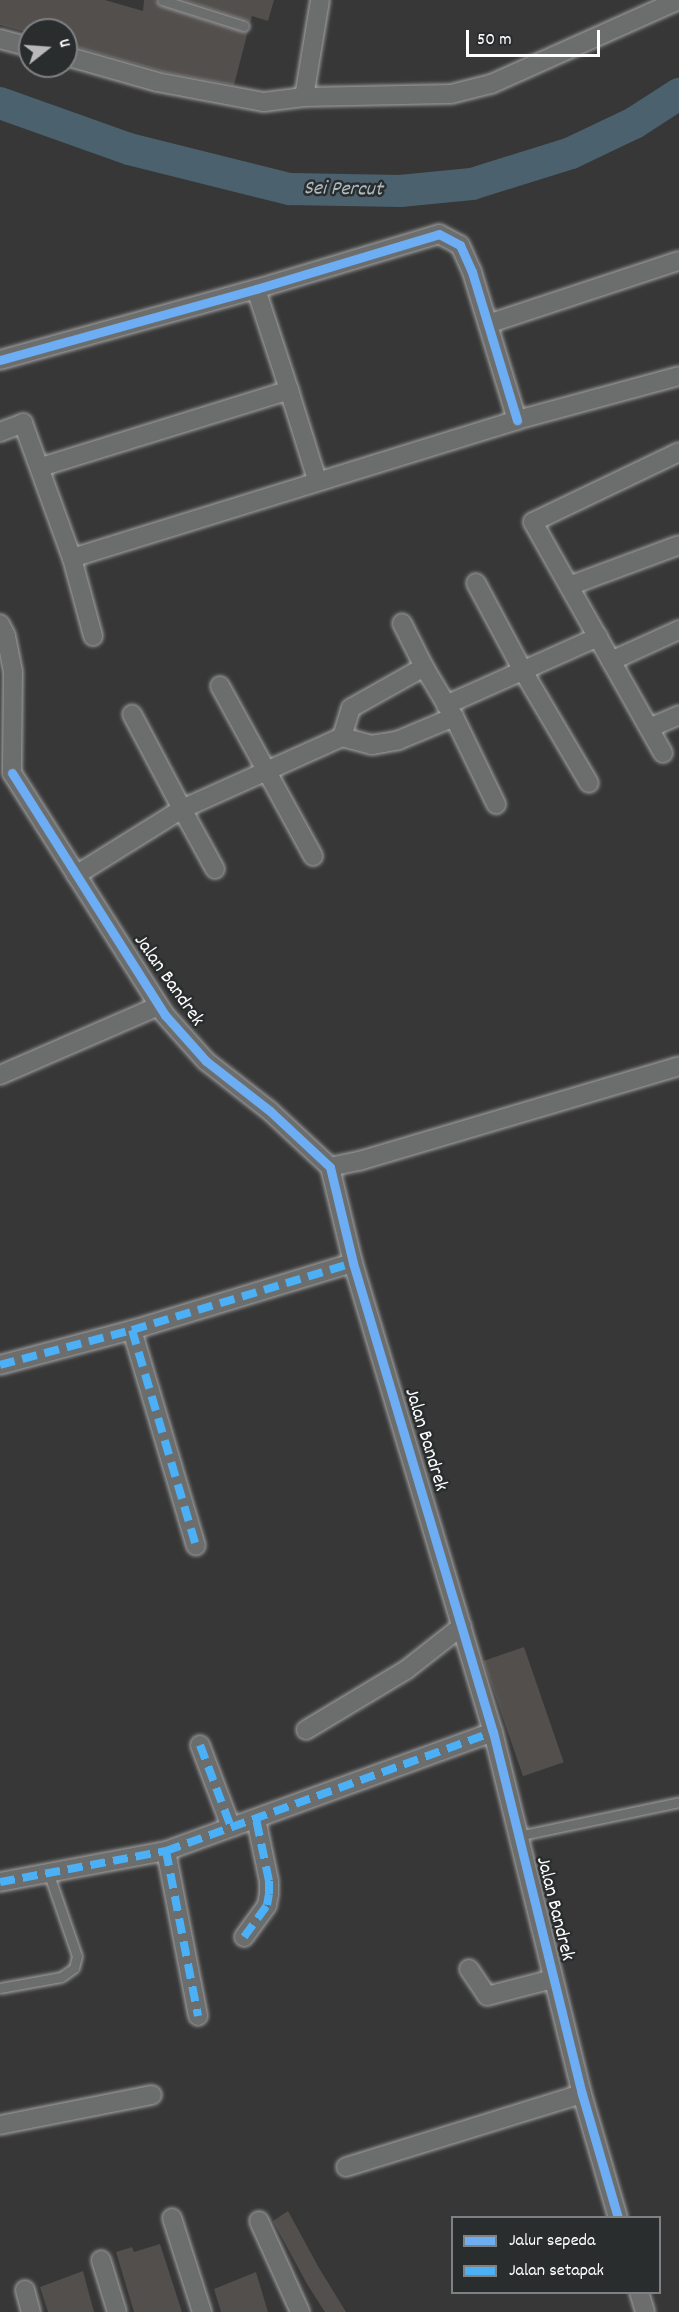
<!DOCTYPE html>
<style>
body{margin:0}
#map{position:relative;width:679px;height:2312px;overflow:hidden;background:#373737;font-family:Dekko,sans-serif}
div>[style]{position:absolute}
.river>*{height:32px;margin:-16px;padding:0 16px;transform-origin:16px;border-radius:16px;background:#4b616d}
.building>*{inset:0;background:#524f4d;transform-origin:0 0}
.roads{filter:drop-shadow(0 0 2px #a5a5a5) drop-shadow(0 0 2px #a5a5a5)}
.lane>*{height:9px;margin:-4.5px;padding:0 4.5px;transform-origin:4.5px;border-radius:4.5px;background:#6c6d6d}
.street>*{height:18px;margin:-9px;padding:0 9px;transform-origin:9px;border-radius:9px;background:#6c6d6d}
.quiet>*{height:8px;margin-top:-4px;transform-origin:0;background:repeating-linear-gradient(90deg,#4cb0f7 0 15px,transparent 0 23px)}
.cycleway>*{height:9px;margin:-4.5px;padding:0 4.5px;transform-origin:4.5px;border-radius:4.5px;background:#6dadf4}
span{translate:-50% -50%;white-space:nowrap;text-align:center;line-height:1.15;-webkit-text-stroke:5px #2a2d2e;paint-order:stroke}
.street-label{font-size:20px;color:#fff}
.water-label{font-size:21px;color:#afbac0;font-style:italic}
.legend{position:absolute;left:451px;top:2216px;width:210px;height:78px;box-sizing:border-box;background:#2a2d2e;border:2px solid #7f8182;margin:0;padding:8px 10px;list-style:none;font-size:18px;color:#fff}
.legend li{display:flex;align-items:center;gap:12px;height:30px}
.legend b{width:30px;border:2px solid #7f8182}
.north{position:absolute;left:18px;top:18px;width:60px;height:60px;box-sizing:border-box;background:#2a2d2e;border:2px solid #7f8182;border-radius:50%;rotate:73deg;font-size:16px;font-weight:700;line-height:24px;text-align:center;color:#fff}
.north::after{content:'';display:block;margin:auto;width:21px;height:27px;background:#b9b9b9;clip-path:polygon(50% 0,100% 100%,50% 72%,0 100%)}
.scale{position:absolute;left:466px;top:30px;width:134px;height:27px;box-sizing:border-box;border:3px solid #fff;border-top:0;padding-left:8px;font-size:18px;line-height:21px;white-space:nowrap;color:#fff;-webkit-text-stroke:4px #2a2d2e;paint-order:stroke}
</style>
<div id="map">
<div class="river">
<div style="left:0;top:103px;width:137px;rotate:19.6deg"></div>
<div style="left:129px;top:149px;width:166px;rotate:14deg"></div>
<div style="left:290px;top:189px;width:110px;rotate:1deg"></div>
<div style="left:400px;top:191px;width:72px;rotate:-5.6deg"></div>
<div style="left:472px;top:184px;width:104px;rotate:-17.4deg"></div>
<div style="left:571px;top:153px;width:70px;rotate:-25.5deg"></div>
<div style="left:634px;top:123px;width:54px;rotate:-32.8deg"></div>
</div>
<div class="building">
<div style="clip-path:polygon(0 0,105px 0,143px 11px,144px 0,155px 0,160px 6px,242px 32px,248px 31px,234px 85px,164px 72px,66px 44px,66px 30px,30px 30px,30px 33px,0 25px)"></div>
<div style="clip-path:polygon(184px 0,274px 0,268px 21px,252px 16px,250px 23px,246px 20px)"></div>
<div style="left:524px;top:1647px;width:122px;height:43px;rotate:71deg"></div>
<div style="clip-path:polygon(288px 2211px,319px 2268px,346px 2312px,325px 2312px,307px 2284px,273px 2221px)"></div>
<div style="clip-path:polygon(160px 2244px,182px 2312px,134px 2312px,116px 2252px,132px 2247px,134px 2252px)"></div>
<div style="clip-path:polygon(83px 2271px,94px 2312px,48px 2312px,40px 2287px)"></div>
<div style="clip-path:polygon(256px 2272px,268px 2312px,221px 2312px,214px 2289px)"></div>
</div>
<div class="roads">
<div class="lane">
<div style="left:162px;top:0;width:86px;rotate:17.6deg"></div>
<div style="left:518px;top:1836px;width:165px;rotate:-11.9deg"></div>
<div style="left:0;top:1988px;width:62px;rotate:-10.2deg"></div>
<div style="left:61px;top:1977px;width:16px;rotate:-35deg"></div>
<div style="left:74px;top:1968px;width:12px;rotate:-76deg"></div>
<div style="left:77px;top:1956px;width:89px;rotate:-109deg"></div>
</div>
<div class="street">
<div style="left:0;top:39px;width:31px;rotate:15deg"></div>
<div style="left:66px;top:56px;width:95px;rotate:15.9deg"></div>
<div style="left:157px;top:82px;width:109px;rotate:10.6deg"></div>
<div style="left:264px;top:102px;width:40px;rotate:-7.1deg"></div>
<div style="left:304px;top:97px;width:98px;rotate:-80.6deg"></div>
<div style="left:304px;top:97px;width:147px;rotate:-1.2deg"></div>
<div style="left:451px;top:94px;width:41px;rotate:-14deg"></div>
<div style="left:491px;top:84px;width:206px;rotate:-24.1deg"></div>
<div style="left:488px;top:324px;width:201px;rotate:-18.3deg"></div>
<div style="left:0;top:360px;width:266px;rotate:-15.5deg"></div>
<div style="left:256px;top:289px;width:191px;rotate:-16.7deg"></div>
<div style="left:439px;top:234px;width:24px;rotate:28deg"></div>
<div style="left:460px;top:245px;width:30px;rotate:66deg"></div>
<div style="left:472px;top:272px;width:155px;rotate:73.1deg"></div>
<div style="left:289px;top:390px;width:94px;rotate:72.7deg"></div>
<div style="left:0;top:432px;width:25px;rotate:-21deg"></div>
<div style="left:23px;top:423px;width:144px;rotate:70.1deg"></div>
<div style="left:72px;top:558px;width:81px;rotate:74.9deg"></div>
<div style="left:41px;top:467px;width:260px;rotate:-17.2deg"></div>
<div style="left:289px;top:390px;width:106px;rotate:-108.1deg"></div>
<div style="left:72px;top:558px;width:466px;rotate:-17.2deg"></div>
<div style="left:517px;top:420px;width:168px;rotate:-15.2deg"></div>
<div style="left:476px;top:583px;width:100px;rotate:61.9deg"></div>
<div style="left:523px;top:671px;width:130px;rotate:59.5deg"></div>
<div style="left:569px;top:586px;width:117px;rotate:-20.4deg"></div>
<div style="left:0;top:624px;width:13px;rotate:63deg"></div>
<div style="left:6px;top:636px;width:37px;rotate:79deg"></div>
<div style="left:13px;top:672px;width:101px;rotate:90.6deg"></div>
<div style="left:611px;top:661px;width:75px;rotate:-24.5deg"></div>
<div style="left:424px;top:667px;width:55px;rotate:59.2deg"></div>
<div style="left:220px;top:686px;width:194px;rotate:61.3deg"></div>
<div style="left:446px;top:705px;width:167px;rotate:-24.1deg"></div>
<div style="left:649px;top:728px;width:33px;rotate:-23deg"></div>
<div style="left:342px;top:737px;width:30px;rotate:-73deg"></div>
<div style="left:351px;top:708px;width:84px;rotate:-29.3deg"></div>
<div style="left:424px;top:667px;width:49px;rotate:-116.6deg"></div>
<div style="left:383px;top:743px;width:11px;rotate:170deg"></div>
<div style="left:372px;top:745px;width:27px;rotate:-10deg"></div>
<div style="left:399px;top:740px;width:60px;rotate:-22.7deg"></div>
<div style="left:454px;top:717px;width:97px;rotate:64.2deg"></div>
<div style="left:663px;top:753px;width:265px;rotate:-119.4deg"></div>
<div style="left:533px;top:522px;width:162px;rotate:-25.6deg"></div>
<div style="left:12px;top:773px;width:286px;rotate:57.7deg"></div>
<div style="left:165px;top:1015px;width:62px;rotate:48.3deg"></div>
<div style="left:206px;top:1061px;width:81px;rotate:38deg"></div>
<div style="left:270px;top:1111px;width:82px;rotate:43deg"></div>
<div style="left:330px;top:1167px;width:99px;rotate:76.5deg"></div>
<div style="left:353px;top:1263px;width:489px;rotate:73.4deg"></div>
<div style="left:493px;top:1732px;width:373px;rotate:76.2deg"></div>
<div style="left:582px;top:2094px;width:129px;rotate:73.8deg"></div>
<div style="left:215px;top:869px;width:68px;rotate:-118.8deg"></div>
<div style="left:182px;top:809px;width:175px;rotate:-24.2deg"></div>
<div style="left:342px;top:737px;width:31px;rotate:15deg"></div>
<div style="left:76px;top:875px;width:125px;rotate:-31.9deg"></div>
<div style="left:182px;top:809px;width:107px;rotate:-117.8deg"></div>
<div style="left:0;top:1075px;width:173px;rotate:-23.5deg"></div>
<div style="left:330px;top:1167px;width:30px;rotate:-12deg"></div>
<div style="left:359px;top:1161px;width:334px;rotate:-16.5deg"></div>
<div style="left:132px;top:1330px;width:225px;rotate:73.5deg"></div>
<div style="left:0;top:1365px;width:137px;rotate:-14.9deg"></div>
<div style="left:132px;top:1330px;width:231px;rotate:-16.9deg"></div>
<div style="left:306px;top:1730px;width:117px;rotate:-31deg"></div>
<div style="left:406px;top:1670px;width:71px;rotate:-38.2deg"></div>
<div style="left:200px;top:1745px;width:88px;rotate:69.3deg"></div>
<div style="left:166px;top:1851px;width:168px;rotate:79deg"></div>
<div style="left:0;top:1882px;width:169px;rotate:-10.6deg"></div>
<div style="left:166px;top:1851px;width:348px;rotate:-20deg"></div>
<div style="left:244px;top:1937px;width:39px;rotate:-54deg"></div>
<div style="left:267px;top:1905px;width:11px;rotate:-80deg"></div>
<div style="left:269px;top:1894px;width:13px;rotate:-90deg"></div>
<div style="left:269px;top:1881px;width:63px;rotate:-101.8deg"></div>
<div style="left:469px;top:1969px;width:32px;rotate:56deg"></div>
<div style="left:487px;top:1996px;width:68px;rotate:-14.4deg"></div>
<div style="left:0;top:2125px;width:155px;rotate:-11.2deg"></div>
<div style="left:346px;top:2167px;width:247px;rotate:-17.2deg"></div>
<div style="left:172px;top:2218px;width:99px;rotate:72.3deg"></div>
<div style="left:259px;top:2221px;width:100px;rotate:65.7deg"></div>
<div style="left:101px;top:2260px;width:54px;rotate:72.9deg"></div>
<div style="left:25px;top:2290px;width:23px;rotate:75deg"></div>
<div style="left:639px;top:2292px;width:21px;rotate:73deg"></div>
</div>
</div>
<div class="quiet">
<div style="left:132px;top:1330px;width:225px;rotate:73.5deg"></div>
<div style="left:0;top:1365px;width:137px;rotate:-14.9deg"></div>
<div style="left:132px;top:1330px;width:231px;rotate:-16.9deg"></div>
<div style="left:200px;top:1745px;width:88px;rotate:69.3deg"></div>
<div style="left:166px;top:1851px;width:168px;rotate:79deg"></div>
<div style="left:0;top:1882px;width:169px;rotate:-10.6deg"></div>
<div style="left:166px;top:1851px;width:348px;rotate:-20deg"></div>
<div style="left:244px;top:1937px;width:39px;rotate:-54deg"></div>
<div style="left:267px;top:1905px;width:11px;rotate:-80deg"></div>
<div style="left:269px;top:1894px;width:13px;rotate:-90deg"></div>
<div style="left:269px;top:1881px;width:63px;rotate:-101.8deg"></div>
</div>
<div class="cycleway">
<div style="left:0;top:360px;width:266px;rotate:-15.5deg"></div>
<div style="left:256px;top:289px;width:191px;rotate:-16.7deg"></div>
<div style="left:439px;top:234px;width:24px;rotate:28deg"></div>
<div style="left:460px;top:245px;width:30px;rotate:66deg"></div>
<div style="left:472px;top:272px;width:155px;rotate:73.1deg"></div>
<div style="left:12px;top:773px;width:286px;rotate:57.7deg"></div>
<div style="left:165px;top:1015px;width:62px;rotate:48.3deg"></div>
<div style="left:206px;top:1061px;width:81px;rotate:38deg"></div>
<div style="left:270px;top:1111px;width:82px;rotate:43deg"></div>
<div style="left:330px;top:1167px;width:99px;rotate:76.5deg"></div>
<div style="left:353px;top:1263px;width:489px;rotate:73.4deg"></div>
<div style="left:493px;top:1732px;width:373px;rotate:76.2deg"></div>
<div style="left:582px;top:2094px;width:129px;rotate:73.8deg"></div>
</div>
<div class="street-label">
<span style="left:168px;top:981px;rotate:55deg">Jalan Bandrek</span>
<span style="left:425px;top:1440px;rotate:73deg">Jalan Bandrek</span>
<span style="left:554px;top:1909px;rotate:76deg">Jalan Bandrek</span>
</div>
<div class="water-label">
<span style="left:343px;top:190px;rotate:1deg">Sei Percut</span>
</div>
<ul class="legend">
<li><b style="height:8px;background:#6dadf4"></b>Jalur sepeda</li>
<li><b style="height:8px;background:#4cb0f7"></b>Jalan setapak</li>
</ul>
<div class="north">U</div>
<div class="scale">50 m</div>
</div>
